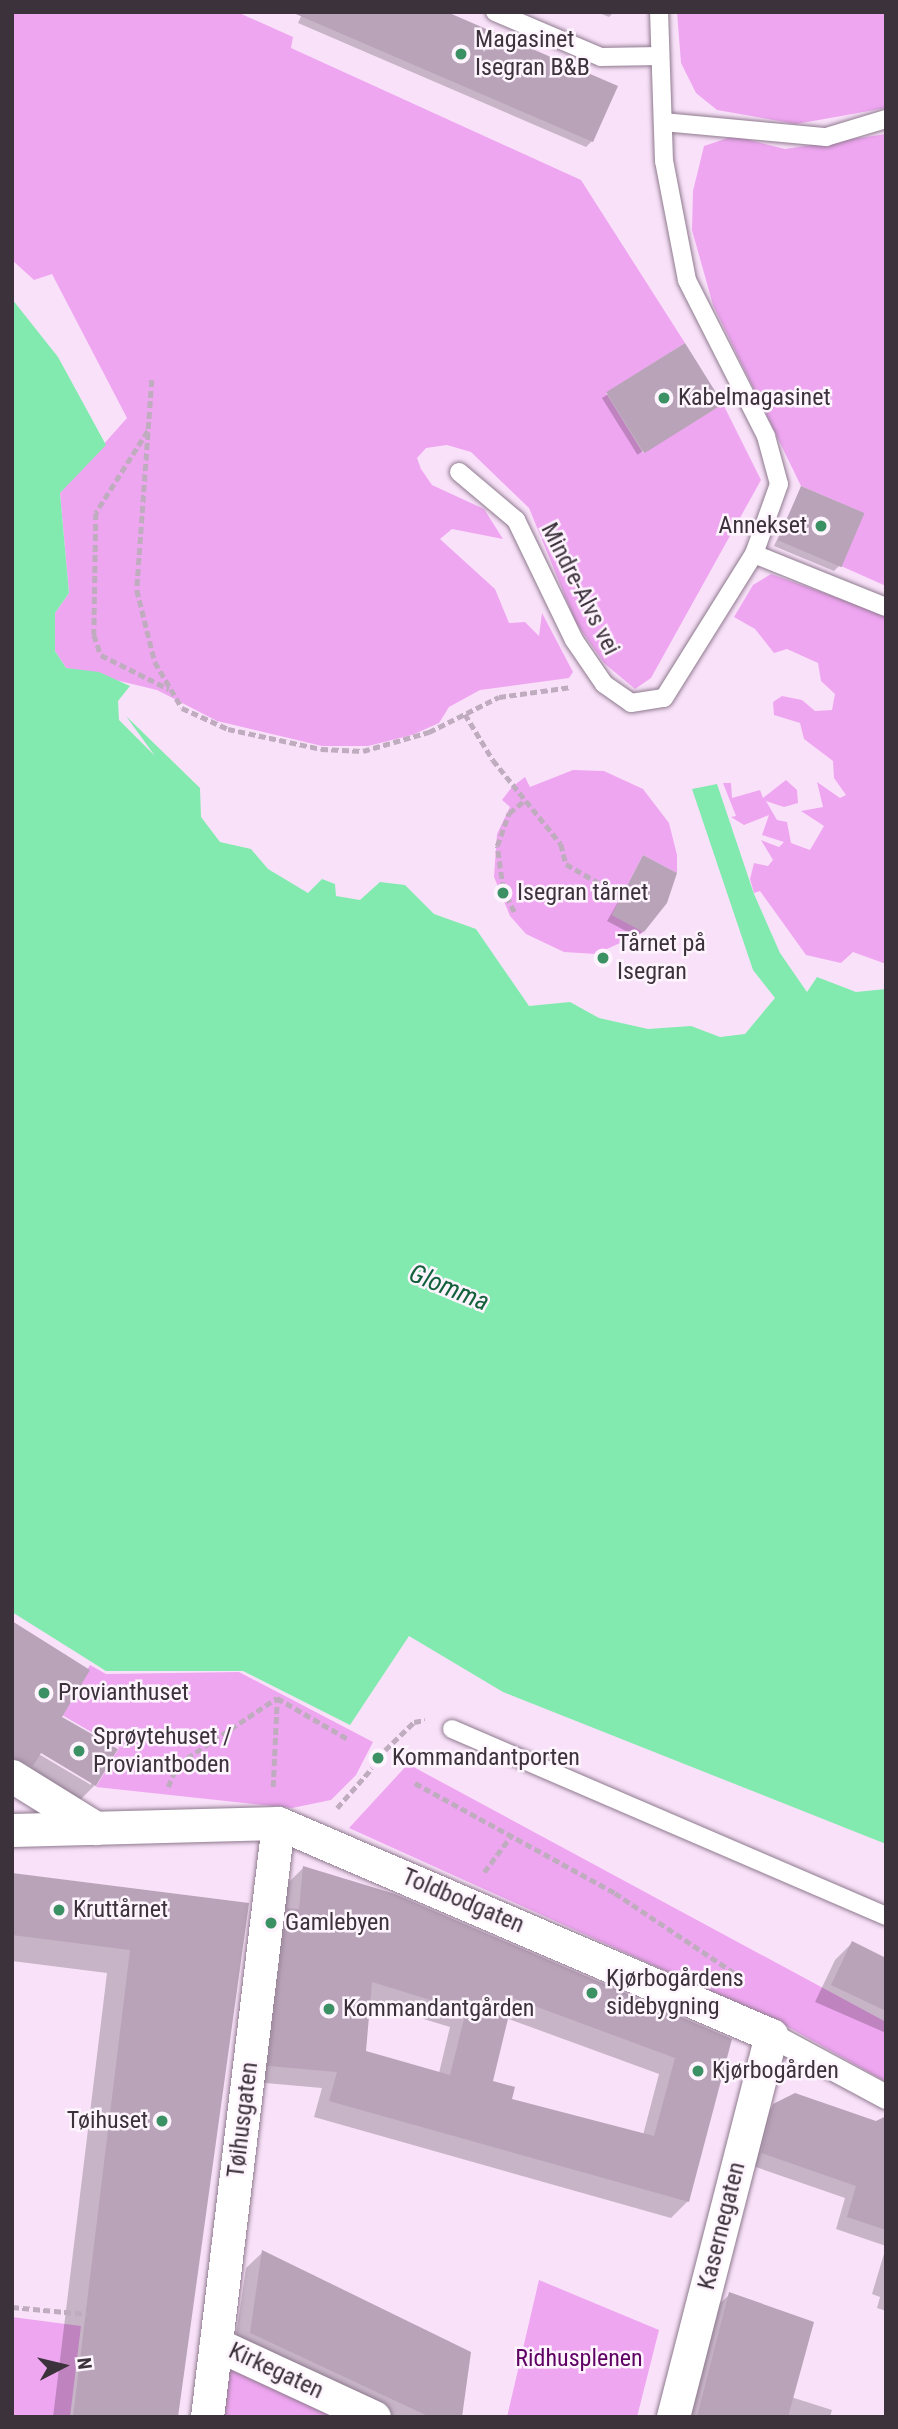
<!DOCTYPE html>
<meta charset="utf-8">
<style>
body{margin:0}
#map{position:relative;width:898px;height:2429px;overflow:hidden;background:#f9e2f9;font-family:"Roboto Condensed",sans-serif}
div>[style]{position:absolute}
.green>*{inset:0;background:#efa6f1}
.water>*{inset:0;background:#82eaaf}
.shadow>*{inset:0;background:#0003;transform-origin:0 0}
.building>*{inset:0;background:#b8a3b8;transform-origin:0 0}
.path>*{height:4.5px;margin-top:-2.25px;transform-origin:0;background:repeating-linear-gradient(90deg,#bfacbf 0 7px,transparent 0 10.5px)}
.roads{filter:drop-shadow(0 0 2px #8e7a8e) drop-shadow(0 0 2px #8e7a8e)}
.service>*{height:18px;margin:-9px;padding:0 9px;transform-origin:9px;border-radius:9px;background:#fff}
.pedestrian>*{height:24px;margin:-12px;padding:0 12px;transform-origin:12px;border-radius:12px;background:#fff}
.minor>*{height:33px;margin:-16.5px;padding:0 16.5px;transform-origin:16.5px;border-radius:16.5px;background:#fff}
.dots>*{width:19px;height:19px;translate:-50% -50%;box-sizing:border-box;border:4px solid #fdf4fd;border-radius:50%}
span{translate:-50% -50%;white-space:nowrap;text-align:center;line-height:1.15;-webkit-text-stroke:5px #fdf4fd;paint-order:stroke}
.poi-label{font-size:24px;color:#3b323b}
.left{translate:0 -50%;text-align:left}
.right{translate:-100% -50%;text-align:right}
.street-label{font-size:24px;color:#3b323b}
.park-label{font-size:24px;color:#5e0163}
.water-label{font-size:26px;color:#12613c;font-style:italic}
.frame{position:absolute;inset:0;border:14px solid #3b323b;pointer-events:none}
.north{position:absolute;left:28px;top:2331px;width:70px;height:70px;-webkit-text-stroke:5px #fdf4fd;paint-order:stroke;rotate:83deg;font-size:19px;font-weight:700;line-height:28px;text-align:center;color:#3b323b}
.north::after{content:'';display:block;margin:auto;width:24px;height:32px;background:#3b323b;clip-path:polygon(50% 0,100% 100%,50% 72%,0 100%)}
</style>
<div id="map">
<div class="green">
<div style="clip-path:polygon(12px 12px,237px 12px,293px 37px,291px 48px,581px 180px,685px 343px,606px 393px,643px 453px,723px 404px,761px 480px,651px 678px,635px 689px,604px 663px,576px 623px,529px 508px,471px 452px,447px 445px,426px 448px,417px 458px,421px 469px,432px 485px,484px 509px,503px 539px,452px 529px,440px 539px,495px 589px,509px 623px,525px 622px,539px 636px,542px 613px,573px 672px,569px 678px,480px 690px,449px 707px,439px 723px,412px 735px,368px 746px,322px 746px,217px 721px,157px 690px,66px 668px,55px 651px,55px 613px,69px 593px,60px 493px,127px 418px,52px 274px,34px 280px,12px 260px)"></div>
<div style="clip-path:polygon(677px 12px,886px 12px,886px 108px,796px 124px,717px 110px,696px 93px,681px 63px)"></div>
<div style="clip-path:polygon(886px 134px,886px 586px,841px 566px,864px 513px,801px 486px,713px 305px,692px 230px,693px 191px,704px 146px,734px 136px,785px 149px)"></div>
<div style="clip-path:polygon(771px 574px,886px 615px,886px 964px,853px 952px,841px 963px,806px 955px,760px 891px,754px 893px,750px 879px,754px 863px,768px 866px,773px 860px,761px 840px,779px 847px,784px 842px,762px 835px,769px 815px,744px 825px,731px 817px,736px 816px,723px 783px,731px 783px,732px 798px,760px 790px,763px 798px,786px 780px,797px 790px,798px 803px,784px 807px,766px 801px,777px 820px,787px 822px,791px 843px,810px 850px,824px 826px,801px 811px,823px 807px,817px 782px,840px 798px,846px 795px,834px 778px,833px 761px,804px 739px,800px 723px,774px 715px,773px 702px,782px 696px,802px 700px,815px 711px,832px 710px,835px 694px,821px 681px,818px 663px,787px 649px,774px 653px,755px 629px,734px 617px,753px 585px)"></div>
<div style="clip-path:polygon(573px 770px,604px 771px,643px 789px,669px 823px,677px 855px,677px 873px,643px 855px,612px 915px,644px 932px,596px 954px,564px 952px,526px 934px,510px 916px,494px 877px,497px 834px,510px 807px,502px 800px,512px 787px,525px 777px,530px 787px)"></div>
<div style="clip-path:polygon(90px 1665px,106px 1674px,239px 1672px,373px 1742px,356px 1775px,331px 1800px,292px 1808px,96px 1787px,119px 1748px,62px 1715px)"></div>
<div style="clip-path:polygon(408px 1764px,886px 2022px,886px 2082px,781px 2023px,349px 1828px)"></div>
<div style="clip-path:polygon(539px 2280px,659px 2330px,637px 2417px,507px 2417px)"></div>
<div style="clip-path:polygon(12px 2317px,81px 2326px,70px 2417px,12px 2417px)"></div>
<div style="clip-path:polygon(226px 2357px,352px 2417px,218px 2417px)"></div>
</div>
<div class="water">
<div style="clip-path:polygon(12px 299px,58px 357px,106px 445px,60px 493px,69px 593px,55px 613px,55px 651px,66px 668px,99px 672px,130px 686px,118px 701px,119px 720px,155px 756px,126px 716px,200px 788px,201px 817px,220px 842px,251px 849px,268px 869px,308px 893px,322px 879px,335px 884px,336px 896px,360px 900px,380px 882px,405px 885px,434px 914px,476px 929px,529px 1006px,570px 1002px,599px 1018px,648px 1029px,691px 1026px,720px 1037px,745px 1034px,775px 998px,753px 970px,692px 789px,717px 784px,754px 894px,780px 953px,807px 992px,817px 977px,856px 992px,886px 989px,886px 1844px,503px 1692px,409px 1636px,350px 1725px,243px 1671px,106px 1671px,12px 1612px)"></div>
</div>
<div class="shadow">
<div style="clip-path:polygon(303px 12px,592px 141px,586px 147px,298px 23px)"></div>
<div style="clip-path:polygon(597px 12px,614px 12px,609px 17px)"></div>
<div style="left:685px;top:346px;width:67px;height:98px;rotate:58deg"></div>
<div style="clip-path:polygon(801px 488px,840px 565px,834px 571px,774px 546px)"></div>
<div style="clip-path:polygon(644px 857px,643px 931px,637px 937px,607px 921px)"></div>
<div style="clip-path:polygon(evenodd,12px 1623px,95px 1785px,75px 1805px,12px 1781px,12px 1623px,34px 1747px,91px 1781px,91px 1785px,32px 1750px,34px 1747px)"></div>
<div style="clip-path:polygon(evenodd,303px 1868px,730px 2040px,688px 2201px,671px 2218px,314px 2117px,322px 2088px,253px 2082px,271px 1926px,284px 1913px,287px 1884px,303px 1868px,368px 2002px,450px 2027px,439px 2073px,364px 2052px,368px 2002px,303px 1868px,506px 2018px,659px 2074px,643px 2135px,510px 2100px,491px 2083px,506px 2018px)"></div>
<div style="clip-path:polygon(12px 1875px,247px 1904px,177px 2417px,53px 2417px,107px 1973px,12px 1961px)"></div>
<div style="clip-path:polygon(852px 1943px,886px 1960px,886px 2033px,815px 2002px,835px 1960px)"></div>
<div style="clip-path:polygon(774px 2105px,886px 2126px,886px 2246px,836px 2229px,845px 2198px,750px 2165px,762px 2118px)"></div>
<div style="clip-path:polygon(886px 2247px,886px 2311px,877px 2308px,880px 2297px,872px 2294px)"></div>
<div style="clip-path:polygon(263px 2252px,460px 2417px,378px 2417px,234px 2349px,246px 2268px)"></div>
<div style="clip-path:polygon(730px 2294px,791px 2397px,832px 2410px,830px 2417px,684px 2417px,711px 2312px)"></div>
</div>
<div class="building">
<div style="clip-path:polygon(291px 12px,447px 12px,618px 86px,593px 142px)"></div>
<div style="left:685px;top:343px;width:72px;height:93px;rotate:58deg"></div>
<div style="left:801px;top:486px;width:69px;height:59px;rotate:23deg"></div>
<div style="clip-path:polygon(643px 855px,677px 873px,667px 903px,644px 932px,612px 915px)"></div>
<div style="clip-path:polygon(12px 1621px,90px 1670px,62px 1717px,118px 1749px,96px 1786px,41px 1753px,33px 1766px,12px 1757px)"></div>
<div style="clip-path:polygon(evenodd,303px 1866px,395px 1894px,732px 2039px,689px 2202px,329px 2101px,337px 2072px,268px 2066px,287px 1908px,299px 1909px,303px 1866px,372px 1982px,466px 2011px,450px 2075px,366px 2051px,372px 1982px,303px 1866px,513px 1998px,675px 2058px,654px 2136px,512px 2099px,515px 2087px,493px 2081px,513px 1998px)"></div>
<div style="clip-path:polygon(12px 1873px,249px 1903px,178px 2417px,73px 2417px,130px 1950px,12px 1935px)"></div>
<div style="clip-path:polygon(852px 1941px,886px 1958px,886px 2011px,831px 1985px)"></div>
<div style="clip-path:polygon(795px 2093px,876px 2121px,886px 2116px,886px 2230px,847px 2217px,856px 2186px,761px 2153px,773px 2104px)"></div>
<div style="clip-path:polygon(262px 2250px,471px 2352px,462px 2417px,430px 2417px,250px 2333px)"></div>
<div style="clip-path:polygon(729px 2292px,814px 2322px,788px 2417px,697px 2417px)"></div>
</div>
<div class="path">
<div style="left:152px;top:380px;width:211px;rotate:94.1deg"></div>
<div style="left:137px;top:590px;width:74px;rotate:76deg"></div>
<div style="left:155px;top:662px;width:53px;rotate:59.6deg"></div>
<div style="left:182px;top:708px;width:51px;rotate:24.5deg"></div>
<div style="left:228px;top:729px;width:95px;rotate:12.1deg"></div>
<div style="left:321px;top:749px;width:42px;rotate:2.7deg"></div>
<div style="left:363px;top:751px;width:69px;rotate:-16.1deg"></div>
<div style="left:429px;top:732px;width:78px;rotate:-26.6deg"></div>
<div style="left:499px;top:697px;width:73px;rotate:-7.9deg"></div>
<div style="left:148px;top:431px;width:97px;rotate:122.4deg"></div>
<div style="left:96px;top:513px;width:122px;rotate:90.9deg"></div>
<div style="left:94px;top:635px;width:21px;rotate:71deg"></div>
<div style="left:101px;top:655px;width:76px;rotate:26.6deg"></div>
<div style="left:465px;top:714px;width:54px;rotate:58.7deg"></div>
<div style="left:493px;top:760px;width:108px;rotate:51deg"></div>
<div style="left:561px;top:844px;width:21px;rotate:76deg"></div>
<div style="left:566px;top:864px;width:52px;rotate:30deg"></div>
<div style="left:514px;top:912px;width:25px;rotate:-116deg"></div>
<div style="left:503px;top:889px;width:43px;rotate:-97.9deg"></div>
<div style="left:497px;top:846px;width:35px;rotate:-70deg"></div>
<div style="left:509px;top:813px;width:21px;rotate:-39deg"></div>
<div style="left:385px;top:1750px;width:40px;rotate:-44deg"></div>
<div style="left:414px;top:1722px;width:11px;rotate:-10deg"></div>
<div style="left:415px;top:1783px;width:228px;rotate:28.8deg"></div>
<div style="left:615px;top:1893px;width:153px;rotate:33.8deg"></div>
<div style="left:168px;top:1787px;width:25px;rotate:-67deg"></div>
<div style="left:178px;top:1764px;width:119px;rotate:-33.7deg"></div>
<div style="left:277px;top:1698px;width:82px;rotate:30deg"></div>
<div style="left:273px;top:1787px;width:89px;rotate:-87.4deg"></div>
<div style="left:337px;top:1808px;width:53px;rotate:-48.8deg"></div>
<div style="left:484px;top:1872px;width:45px;rotate:-53.1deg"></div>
<div style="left:12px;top:2307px;width:75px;rotate:5.3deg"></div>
</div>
<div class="roads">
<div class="service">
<div style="left:495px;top:12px;width:115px;rotate:23deg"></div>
<div style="left:601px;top:57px;width:59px;rotate:-1deg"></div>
<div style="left:663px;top:122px;width:164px;rotate:5.3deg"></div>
<div style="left:826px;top:137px;width:63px;rotate:-16.7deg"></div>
<div style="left:459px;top:472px;width:75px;rotate:40.1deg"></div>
<div style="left:516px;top:520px;width:133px;rotate:64.2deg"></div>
<div style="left:574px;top:640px;width:53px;rotate:55.7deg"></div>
<div style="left:604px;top:684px;width:33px;rotate:35deg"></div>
<div style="left:631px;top:703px;width:33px;rotate:-9deg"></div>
<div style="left:664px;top:698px;width:170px;rotate:-58deg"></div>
<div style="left:754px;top:554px;width:74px;rotate:-70.3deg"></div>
<div style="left:779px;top:484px;width:50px;rotate:-105.2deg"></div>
<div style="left:766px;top:436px;width:175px;rotate:-116.9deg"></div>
<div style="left:687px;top:280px;width:121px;rotate:-100.9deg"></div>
<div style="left:664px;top:161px;width:149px;rotate:-91.9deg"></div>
<div style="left:754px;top:554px;width:142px;rotate:21.9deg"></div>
<div style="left:452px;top:1729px;width:473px;rotate:23.3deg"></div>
</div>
<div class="pedestrian">
<div style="left:771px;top:2035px;width:131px;rotate:28.3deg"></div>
</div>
<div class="minor">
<div style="left:12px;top:1776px;width:99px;rotate:31.8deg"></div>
<div style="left:12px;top:1830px;width:266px;rotate:-1.5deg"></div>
<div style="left:278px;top:1823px;width:537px;rotate:23.27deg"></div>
<div style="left:771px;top:2035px;width:394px;rotate:104.4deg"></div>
<div style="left:216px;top:2344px;width:174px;rotate:24.8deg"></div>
<div style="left:207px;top:2417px;width:598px;rotate:-83.18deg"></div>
</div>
</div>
<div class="dots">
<div style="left:461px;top:54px;background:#3c9164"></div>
<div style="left:664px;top:398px;background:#3c9164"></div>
<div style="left:821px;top:526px;background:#3c9164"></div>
<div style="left:503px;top:893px;background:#3c9164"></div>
<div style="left:603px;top:958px;background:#3c9164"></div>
<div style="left:44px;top:1693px;background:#3c9164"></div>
<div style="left:79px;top:1751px;background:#3c9164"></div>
<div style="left:378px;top:1758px;background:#3c9164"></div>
<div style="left:59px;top:1910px;background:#3c9164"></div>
<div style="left:271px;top:1923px;background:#3c9164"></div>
<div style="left:592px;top:1993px;background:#3c9164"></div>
<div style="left:329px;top:2009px;background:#3c9164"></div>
<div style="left:698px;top:2071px;background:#3c9164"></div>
<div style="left:162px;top:2121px;background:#3c9164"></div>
</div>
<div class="poi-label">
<span class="left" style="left:475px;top:54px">Magasinet<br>Isegran B&amp;B</span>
<span class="left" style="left:678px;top:398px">Kabelmagasinet</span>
<span class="right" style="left:807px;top:526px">Annekset</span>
<span class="left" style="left:517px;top:893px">Isegran tårnet</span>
<span class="left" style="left:617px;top:958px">Tårnet på<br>Isegran</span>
<span class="left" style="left:58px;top:1693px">Provianthuset</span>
<span class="left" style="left:93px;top:1751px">Sprøytehuset /<br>Proviantboden</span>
<span class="left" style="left:392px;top:1758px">Kommandantporten</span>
<span class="left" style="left:73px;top:1910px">Kruttårnet</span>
<span class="left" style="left:285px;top:1923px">Gamlebyen</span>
<span class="left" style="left:606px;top:1993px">Kjørbogårdens<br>sidebygning</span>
<span class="left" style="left:343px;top:2009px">Kommandantgården</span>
<span class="left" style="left:712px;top:2071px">Kjørbogården</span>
<span class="right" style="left:148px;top:2121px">Tøihuset</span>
</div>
<div class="street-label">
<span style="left:580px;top:589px;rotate:63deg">Mindre-Alvs vei</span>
<span style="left:463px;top:1901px;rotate:23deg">Toldbodgaten</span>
<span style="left:243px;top:2120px;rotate:-83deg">Tøihusgaten</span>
<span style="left:722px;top:2226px;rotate:-76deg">Kasernegaten</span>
<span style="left:276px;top:2371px;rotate:25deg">Kirkegaten</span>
</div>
<div class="park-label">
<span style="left:579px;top:2359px">Ridhusplenen</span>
</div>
<div class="water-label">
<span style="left:449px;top:1288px;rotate:22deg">Glomma</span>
</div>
<div class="frame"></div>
<div class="north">N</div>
</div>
